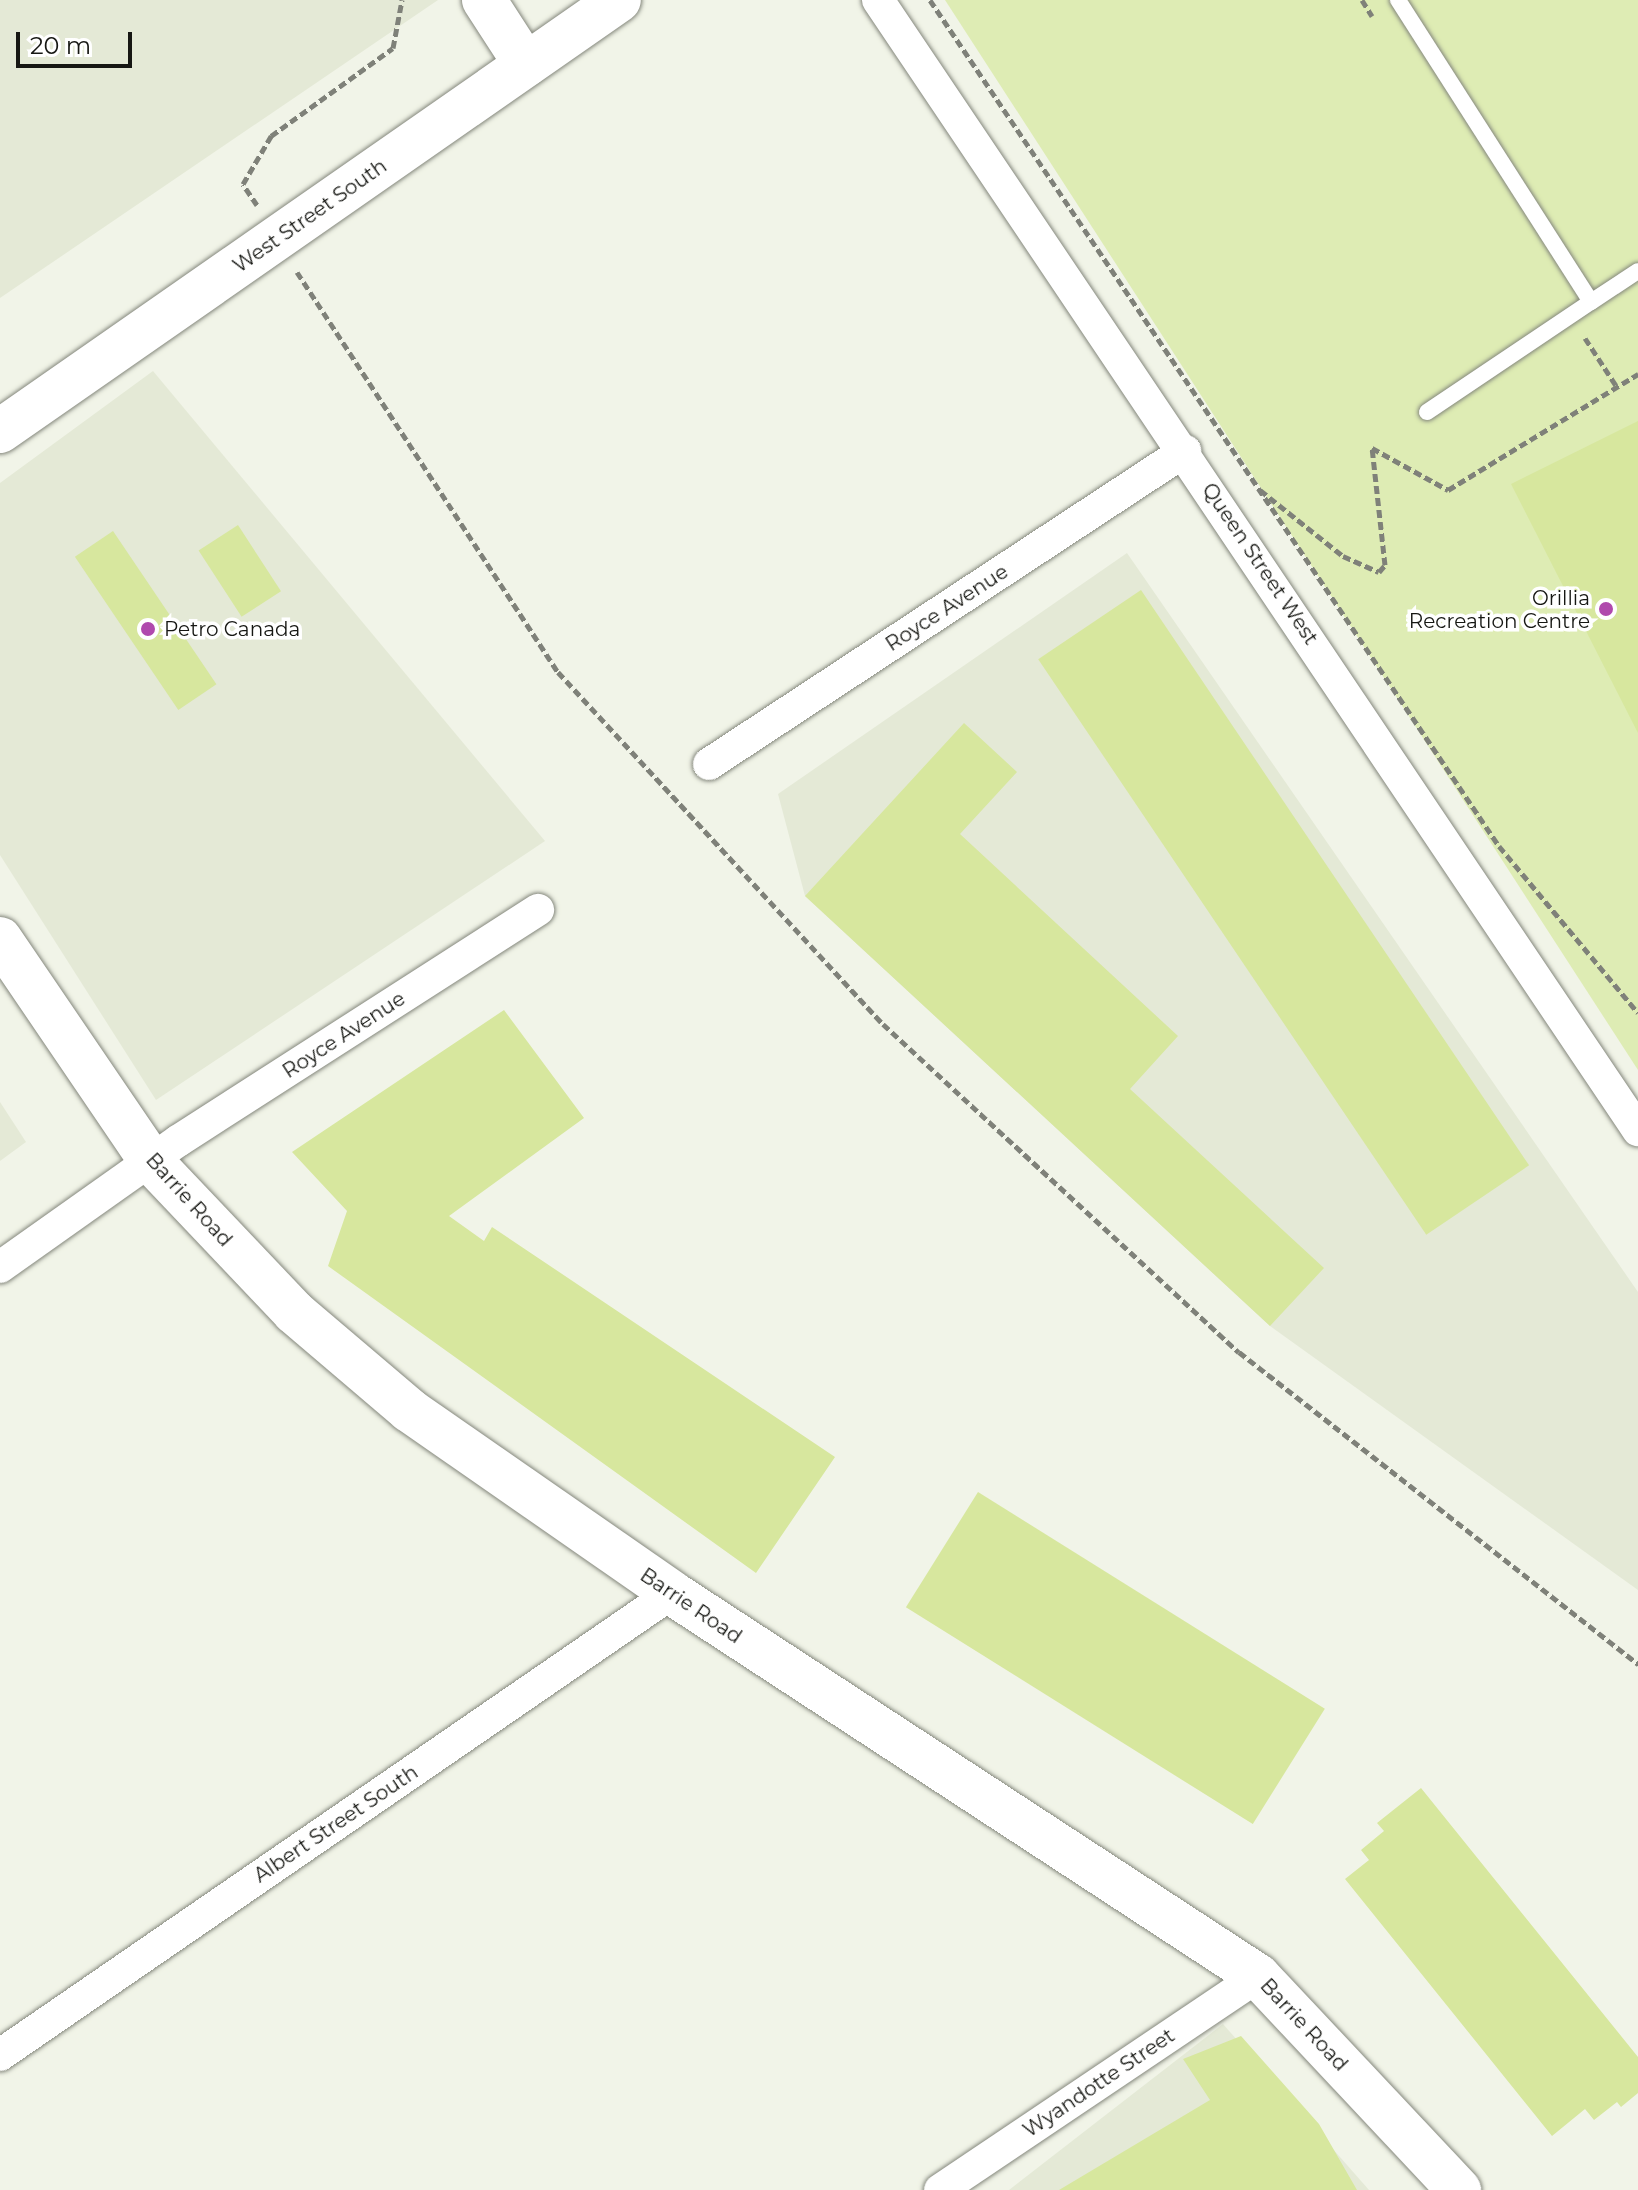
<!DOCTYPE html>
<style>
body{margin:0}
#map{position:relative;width:1638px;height:2190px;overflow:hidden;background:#f1f4e8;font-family:Montserrat,sans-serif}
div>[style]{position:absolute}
.built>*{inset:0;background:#e4e9d6}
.green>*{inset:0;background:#deecb4}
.building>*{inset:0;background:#d7e79e;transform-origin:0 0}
.path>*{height:5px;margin-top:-2.5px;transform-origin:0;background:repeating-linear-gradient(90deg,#7f8179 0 8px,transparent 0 12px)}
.roads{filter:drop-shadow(0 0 2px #84877c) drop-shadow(0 0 2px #84877c)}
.lane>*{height:16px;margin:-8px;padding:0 8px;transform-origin:8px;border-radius:8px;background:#fff}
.street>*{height:32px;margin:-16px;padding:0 16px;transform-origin:16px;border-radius:16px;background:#fff}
.secondary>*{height:44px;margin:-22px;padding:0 22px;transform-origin:22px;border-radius:22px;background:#fff}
.dots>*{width:22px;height:22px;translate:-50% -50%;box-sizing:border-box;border:4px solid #fff;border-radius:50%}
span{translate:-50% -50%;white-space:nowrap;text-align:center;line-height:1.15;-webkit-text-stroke:7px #fff;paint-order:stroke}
.street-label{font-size:20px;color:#161713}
.poi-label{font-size:20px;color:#161713}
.right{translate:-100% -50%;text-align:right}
.left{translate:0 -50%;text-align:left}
.scale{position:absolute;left:16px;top:32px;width:116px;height:36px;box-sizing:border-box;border:4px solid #161713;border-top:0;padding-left:10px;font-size:24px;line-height:28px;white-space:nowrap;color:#161713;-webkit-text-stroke:6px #fff;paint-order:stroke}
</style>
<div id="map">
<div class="built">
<div style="clip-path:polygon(0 0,438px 0,0 298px)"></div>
<div style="clip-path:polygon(153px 371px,545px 841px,156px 1100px,0 855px,0 483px)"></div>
<div style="clip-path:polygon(1127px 553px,1638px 1292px,1638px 1590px,1270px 1326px,805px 896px,778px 794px)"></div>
<div style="clip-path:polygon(0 1102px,26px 1142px,0 1161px)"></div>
<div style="clip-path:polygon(1223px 2024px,1369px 2190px,1009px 2190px)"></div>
</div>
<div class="green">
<div style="clip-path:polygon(945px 0,1638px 0,1638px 1070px)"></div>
</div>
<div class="building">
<div style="clip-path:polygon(1638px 421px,1638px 733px,1511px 484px)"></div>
<div style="left:238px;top:525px;width:79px;height:47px;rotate:57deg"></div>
<div style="left:113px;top:531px;width:185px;height:46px;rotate:56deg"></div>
<div style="left:1141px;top:590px;width:694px;height:124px;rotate:56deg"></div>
<div style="clip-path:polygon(964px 723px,1017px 772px,960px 834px,1178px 1036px,1130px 1089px,1324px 1268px,1270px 1326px,805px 896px)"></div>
<div style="clip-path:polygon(504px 1010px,584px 1118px,449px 1216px,484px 1241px,492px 1227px,835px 1457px,756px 1573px,328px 1266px,347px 1211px,292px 1152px)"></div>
<div style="left:978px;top:1492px;width:409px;height:136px;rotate:32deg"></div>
<div style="clip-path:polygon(1421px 1788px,1638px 2057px,1638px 2093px,1621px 2107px,1617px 2102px,1594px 2120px,1585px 2109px,1552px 2136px,1345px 1879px,1369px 1860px,1361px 1850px,1384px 1831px,1377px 1823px)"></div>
<div style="clip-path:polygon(1241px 2036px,1319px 2124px,1357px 2190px,1059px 2190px,1210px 2100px,1183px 2059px)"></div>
</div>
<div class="path">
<div style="left:930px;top:0;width:1020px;rotate:56.08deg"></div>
<div style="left:1499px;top:846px;width:217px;rotate:50.2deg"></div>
<div style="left:1362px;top:0;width:19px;rotate:58deg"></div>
<div style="left:257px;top:205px;width:25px;rotate:-124deg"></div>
<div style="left:243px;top:184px;width:56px;rotate:-59.7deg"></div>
<div style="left:271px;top:136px;width:150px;rotate:-35.8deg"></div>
<div style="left:393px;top:48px;width:49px;rotate:-79.4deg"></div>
<div style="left:297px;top:272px;width:478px;rotate:56.9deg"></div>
<div style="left:558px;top:672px;width:479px;rotate:47.3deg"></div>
<div style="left:883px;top:1024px;width:484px;rotate:42.7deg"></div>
<div style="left:1239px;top:1352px;width:507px;rotate:38.02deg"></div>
<div style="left:1585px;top:338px;width:59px;rotate:56.9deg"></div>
<div style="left:1260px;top:490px;width:106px;rotate:38.5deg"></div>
<div style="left:1343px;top:556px;width:39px;rotate:24deg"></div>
<div style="left:1379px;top:572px;width:9px;rotate:-49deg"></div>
<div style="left:1385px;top:565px;width:118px;rotate:-96.3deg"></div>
<div style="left:1372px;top:448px;width:87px;rotate:28.9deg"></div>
<div style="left:1448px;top:490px;width:223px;rotate:-31.4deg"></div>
</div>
<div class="roads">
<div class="lane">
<div style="left:1398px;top:0;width:358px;rotate:57.4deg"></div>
<div style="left:1591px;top:302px;width:56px;rotate:-33.4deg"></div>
<div style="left:1427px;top:412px;width:197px;rotate:-33.9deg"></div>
</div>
<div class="street">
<div style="left:878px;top:0;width:1362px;rotate:56.08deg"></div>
<div style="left:709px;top:764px;width:570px;rotate:-33.33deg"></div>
<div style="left:0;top:1267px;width:218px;rotate:-35.3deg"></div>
<div style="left:178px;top:1141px;width:428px;rotate:-32.7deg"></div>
<div style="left:0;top:2055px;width:815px;rotate:-34.51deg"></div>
<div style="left:940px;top:2190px;width:383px;rotate:-33.9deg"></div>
</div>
<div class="secondary">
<div style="left:484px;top:0;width:77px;rotate:57.1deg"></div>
<div style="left:0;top:431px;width:754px;rotate:-34.85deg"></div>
<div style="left:0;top:939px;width:267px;rotate:55.8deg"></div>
<div style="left:150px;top:1160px;width:209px;rotate:46.5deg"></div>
<div style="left:294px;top:1312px;width:151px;rotate:40.4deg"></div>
<div style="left:409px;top:1410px;width:320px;rotate:34.8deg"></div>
<div style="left:672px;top:1593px;width:700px;rotate:33.17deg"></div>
<div style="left:1258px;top:1976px;width:294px;rotate:46.8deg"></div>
</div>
</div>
<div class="dots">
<div style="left:1606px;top:609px;background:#b049ad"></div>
<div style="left:148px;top:629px;background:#b049ad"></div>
</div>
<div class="street-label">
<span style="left:310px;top:216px;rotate:-35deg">West Street South</span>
<span style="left:1260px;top:564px;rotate:56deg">Queen Street West</span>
<span style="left:947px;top:608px;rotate:-33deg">Royce Avenue</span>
<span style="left:344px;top:1035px;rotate:-33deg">Royce Avenue</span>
<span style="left:189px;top:1200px;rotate:48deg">Barrie Road</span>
<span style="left:691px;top:1606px;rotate:34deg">Barrie Road</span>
<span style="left:336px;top:1824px;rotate:-34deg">Albert Street South</span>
<span style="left:1304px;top:2025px;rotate:47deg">Barrie Road</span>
<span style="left:1099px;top:2083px;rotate:-34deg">Wyandotte Street</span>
</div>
<div class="poi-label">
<span class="right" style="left:1590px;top:610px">Orillia<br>Recreation Centre</span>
<span class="left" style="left:164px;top:629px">Petro Canada</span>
</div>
<div class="scale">20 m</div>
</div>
